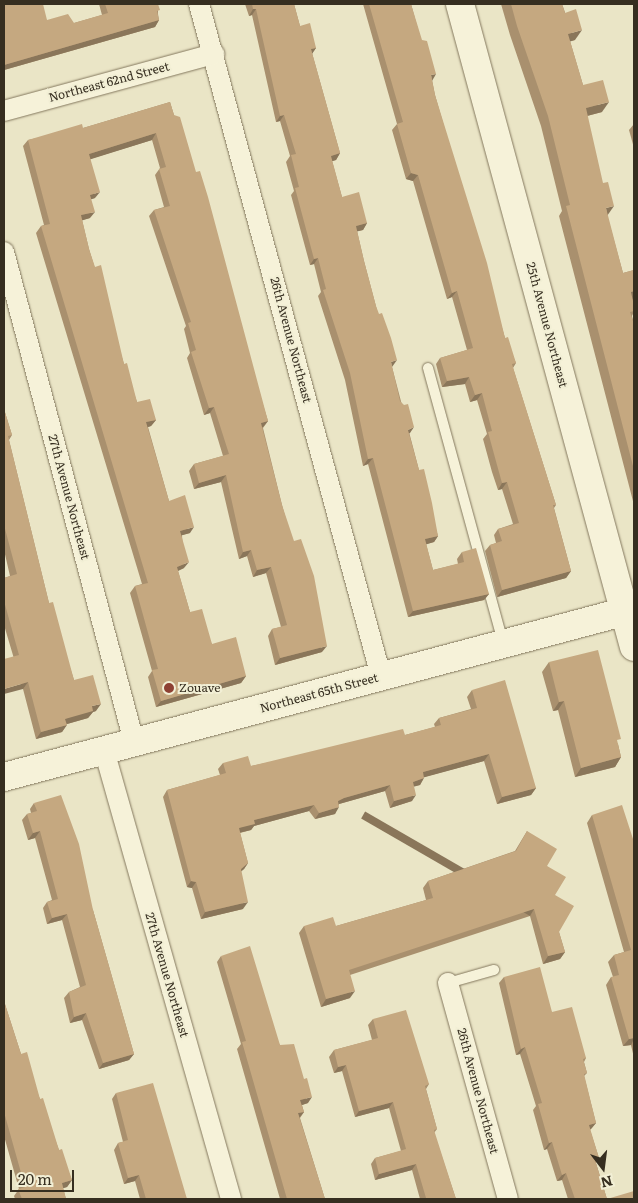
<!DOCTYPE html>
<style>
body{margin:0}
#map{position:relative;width:638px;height:1203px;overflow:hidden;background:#eae5c6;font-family:Literata,serif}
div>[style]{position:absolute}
.roads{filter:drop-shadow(0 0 1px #84785e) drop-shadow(0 0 1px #84785e)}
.lane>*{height:10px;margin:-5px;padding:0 5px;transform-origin:5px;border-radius:5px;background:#f6f2d9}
.street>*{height:20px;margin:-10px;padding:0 10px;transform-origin:10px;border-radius:10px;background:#f6f2d9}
.secondary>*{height:28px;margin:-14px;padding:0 14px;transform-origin:14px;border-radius:14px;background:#f6f2d9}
.wall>*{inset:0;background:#a9906e}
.shaded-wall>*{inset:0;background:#8a765a;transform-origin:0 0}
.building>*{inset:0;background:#c5a880}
.dots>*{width:14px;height:14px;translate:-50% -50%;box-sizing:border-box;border:2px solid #f2efd5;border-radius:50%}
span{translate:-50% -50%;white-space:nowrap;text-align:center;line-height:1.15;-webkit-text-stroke:4px #f2efd5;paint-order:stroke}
.street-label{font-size:12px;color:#362e20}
.poi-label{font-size:12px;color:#362e20}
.left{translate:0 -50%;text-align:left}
.frame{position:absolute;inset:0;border:5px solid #362e20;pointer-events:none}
.north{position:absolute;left:578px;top:1143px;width:50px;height:50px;-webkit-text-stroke:4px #f2efd5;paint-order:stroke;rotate:165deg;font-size:14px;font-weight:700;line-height:20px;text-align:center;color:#362e20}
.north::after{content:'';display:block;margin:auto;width:18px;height:22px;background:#362e20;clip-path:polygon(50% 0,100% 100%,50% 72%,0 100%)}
.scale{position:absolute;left:10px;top:1170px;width:64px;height:22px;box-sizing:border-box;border:2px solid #362e20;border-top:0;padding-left:6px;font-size:15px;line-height:18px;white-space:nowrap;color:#362e20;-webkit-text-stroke:4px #f2efd5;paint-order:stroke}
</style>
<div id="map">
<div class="roads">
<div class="lane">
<div style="left:428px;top:368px;width:285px;rotate:74.7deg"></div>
<div style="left:448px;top:983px;width:48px;rotate:-15.8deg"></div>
</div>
<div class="street">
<div style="left:199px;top:4px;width:696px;rotate:74.85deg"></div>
<div style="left:4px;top:111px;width:218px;rotate:-15.2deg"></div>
<div style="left:4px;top:252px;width:507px;rotate:75.14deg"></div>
<div style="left:104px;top:750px;width:467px;rotate:74.2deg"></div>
<div style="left:448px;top:983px;width:224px;rotate:74.5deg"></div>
</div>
<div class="secondary">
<div style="left:460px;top:4px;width:666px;rotate:74.86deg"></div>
<div style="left:4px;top:777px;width:652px;rotate:-14.93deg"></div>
</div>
</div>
<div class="wall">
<div style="clip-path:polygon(4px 4px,47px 20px,74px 23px,102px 15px,99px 4px,158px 4px,158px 14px,159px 20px,155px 27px,4px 70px)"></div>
<div style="clip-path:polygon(245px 4px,294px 4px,300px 26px,316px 48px,312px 53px,340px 153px,336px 160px,332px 161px,342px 197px,367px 223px,363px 230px,357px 231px,364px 261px,392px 367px,419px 470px,438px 536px,434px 542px,426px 544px,433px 570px,458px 564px,457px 559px,462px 552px,489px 594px,484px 600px,408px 617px,368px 464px,363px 466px,345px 380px,318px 296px,321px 292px,314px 264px,310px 265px,291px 195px,294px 191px,286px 162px,290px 156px,280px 121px,276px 122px,252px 15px,249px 16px)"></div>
<div style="clip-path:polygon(363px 4px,411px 4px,432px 80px,435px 95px,505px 338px,516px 363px,513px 368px,556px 505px,554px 508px,571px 571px,566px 578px,497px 597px,485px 551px,490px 545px,496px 543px,494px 535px,498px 529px,513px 524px,502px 489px,498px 490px,492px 472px,483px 439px,487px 434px,477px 400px,470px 402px,465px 384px,442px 387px,436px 364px,440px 358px,467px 350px,452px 297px,447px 299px,413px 181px,406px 179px,392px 130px,397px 124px)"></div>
<div style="clip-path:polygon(501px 4px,562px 4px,575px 40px,570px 41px,583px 85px,602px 112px,587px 116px,607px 215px,623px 273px,634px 270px,634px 299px,633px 300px,634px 312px,632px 316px,634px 324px,634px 505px,559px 216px,562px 211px,541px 126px,510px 35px)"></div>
<div style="clip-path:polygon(170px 102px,268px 421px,263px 428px,282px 505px,322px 652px,275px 665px,268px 636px,272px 629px,281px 627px,266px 573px,253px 577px,247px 556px,239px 559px,221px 482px,194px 489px,189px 471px,194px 464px,223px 456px,210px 413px,204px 415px,187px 358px,190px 353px,184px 329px,186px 326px,149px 216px,154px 210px,164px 207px,155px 175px,160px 168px,152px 140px,90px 159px,95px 198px,91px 199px,90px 218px,82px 220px,89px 249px,124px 364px,137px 402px,156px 420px,151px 426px,148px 427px,169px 501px,190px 533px,182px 535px,184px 568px,178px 571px,190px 612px,212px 644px,246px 676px,241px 683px,156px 707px,148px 677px,152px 671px,130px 593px,135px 586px,142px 584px,36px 233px,41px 226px,44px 225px,23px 146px,28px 140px,83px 128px)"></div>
<div style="clip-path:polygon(634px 124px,634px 148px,629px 130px)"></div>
<div style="clip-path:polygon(4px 409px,12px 435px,9px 440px,49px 603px,74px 680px,96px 711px,93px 712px,88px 718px,67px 724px,62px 732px,36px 739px,23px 689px,4px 625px,4px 578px,10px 576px,4px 550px)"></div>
<div style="clip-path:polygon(549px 662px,618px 744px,621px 757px,615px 767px,575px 777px,558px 710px,553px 711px,542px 672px)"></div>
<div style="clip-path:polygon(472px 690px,536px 788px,531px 795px,497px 804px,484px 761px,424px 777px,420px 785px,414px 786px,412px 801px,390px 808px,385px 791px,339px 804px,335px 814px,315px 819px,309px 811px,254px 826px,251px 830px,240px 833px,248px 863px,244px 869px,241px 871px,243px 909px,201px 919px,192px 888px,187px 887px,163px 797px,167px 790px,220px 775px,218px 769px,223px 763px,251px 766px,405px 735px,435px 727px,434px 724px,439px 718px,471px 709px,467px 697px)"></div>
<div style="clip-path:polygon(34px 803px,93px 910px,134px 1054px,129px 1060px,99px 1069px,82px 1020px,70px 1023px,64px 998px,69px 992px,80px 987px,62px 920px,47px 924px,43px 908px,47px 902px,52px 900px,35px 838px,28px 840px,22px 820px,27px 814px,31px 813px,30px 809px)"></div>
<div style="clip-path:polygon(592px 815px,634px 842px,634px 1058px,631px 1045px,623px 1046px,606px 985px,611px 977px,613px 977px,608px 962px,614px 955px,624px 952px,587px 823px)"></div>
<div style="clip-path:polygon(527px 831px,547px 866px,555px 895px,559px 932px,565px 952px,560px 959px,543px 964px,530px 916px,350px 975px,350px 998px,321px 1007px,299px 933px,304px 926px,336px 926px,426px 900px,423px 888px,428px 881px,515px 851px)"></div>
<div style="clip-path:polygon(221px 956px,280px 1045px,308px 1103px,302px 1105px,304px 1112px,300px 1118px,325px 1199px,280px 1199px,237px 1049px,241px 1044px,217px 962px)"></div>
<div style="clip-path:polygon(504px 977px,552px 1012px,586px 1058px,584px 1062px,587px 1073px,584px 1076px,596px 1123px,590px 1130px,599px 1158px,596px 1163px,607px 1199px,634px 1199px,568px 1199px,562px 1180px,557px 1181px,547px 1149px,544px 1150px,533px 1110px,536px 1106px,520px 1054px,516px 1055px,499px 983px)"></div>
<div style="clip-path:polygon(4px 1001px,21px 1054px,40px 1099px,59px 1150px,72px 1180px,67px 1187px,63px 1188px,66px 1199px,15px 1199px,14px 1196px,19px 1189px,4px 1136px)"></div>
<div style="clip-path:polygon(373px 1019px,429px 1084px,426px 1089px,437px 1129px,434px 1133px,456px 1199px,420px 1199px,412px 1170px,375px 1180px,371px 1164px,375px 1158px,401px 1151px,389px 1108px,355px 1117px,342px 1071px,334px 1073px,329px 1057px,334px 1050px,372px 1040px,368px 1025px)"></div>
<div style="clip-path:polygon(116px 1093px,187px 1199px,140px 1199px,135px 1181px,124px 1184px,114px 1150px,118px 1143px,123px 1142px,112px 1099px)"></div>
</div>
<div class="shaded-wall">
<div style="clip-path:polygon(253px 9px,256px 9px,252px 15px,249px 16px)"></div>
<div style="clip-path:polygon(159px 20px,155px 27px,4px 70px,4px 65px)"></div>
<div style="clip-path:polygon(582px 30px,575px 40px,562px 44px,568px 34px)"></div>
<div style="clip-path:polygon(316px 48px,312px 54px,311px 49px)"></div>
<div style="clip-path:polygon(436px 74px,432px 81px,431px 75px)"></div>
<div style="clip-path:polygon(609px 102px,602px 112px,579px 118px,586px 108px)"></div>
<div style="clip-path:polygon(284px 115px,280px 121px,276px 122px,280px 116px)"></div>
<div style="clip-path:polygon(156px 133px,152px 140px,85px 161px,89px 154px)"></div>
<div style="clip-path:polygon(340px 153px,336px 160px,326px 163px,331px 156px)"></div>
<div style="clip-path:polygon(411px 173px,418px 175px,413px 181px,406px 179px)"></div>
<div style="clip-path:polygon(100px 192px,95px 198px,86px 201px,90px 195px)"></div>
<div style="clip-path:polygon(614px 206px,607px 216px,606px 208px)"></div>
<div style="clip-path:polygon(95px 212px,90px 218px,77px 222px,81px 215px)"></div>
<div style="clip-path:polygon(367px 223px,363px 230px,351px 233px,356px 226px)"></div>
<div style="clip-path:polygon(318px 258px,314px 264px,310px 265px,314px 259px)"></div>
<div style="clip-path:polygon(457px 291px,452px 297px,447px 299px,452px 293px)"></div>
<div style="clip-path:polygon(634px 291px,634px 299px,624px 302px,631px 292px)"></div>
<div style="clip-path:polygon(397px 360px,392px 367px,391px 362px)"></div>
<div style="clip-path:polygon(469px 377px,465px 384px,442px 387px,447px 381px)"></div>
<div style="clip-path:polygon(482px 393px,477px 400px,470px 402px,475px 395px)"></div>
<div style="clip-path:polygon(214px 407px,210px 413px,204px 415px,209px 408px)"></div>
<div style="clip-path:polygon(156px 420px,151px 426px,142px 429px,146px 422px)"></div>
<div style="clip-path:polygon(268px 421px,263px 427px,257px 429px,261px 423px)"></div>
<div style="clip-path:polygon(414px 427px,410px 433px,404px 436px,408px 430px)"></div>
<div style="clip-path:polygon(373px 458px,368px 464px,363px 466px,368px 459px)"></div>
<div style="clip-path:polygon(226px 475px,221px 482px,194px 489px,199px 483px)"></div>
<div style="clip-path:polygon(507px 482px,502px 489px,498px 490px,502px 483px)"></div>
<div style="clip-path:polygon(194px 527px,190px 533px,176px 537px,180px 531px)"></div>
<div style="clip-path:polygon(438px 536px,434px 542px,421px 546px,425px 539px)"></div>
<div style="clip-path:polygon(251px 550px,247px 556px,239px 559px,243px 552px)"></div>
<div style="clip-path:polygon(189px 562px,184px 568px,173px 573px,177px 567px)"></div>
<div style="clip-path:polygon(271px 567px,266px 573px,253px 577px,257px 570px)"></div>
<div style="clip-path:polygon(571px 571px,566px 578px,497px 597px,502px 590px)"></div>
<div style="clip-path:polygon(489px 594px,484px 600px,408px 617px,413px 611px)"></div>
<div style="clip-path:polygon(327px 646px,322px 652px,275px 665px,280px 658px)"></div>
<div style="clip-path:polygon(246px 676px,241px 683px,156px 707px,161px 701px)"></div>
<div style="clip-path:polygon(28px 682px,23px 689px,4px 694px,4px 689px)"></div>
<div style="clip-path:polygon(564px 701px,558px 710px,553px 711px,559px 702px)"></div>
<div style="clip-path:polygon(101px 704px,96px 711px,93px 712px,88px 718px,60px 726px,65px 719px,92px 706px)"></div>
<div style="clip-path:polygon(67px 725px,62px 732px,36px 739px,41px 732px)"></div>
<div style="clip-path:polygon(489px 754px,484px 761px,418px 779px,423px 772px)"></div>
<div style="clip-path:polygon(621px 757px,615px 767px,575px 777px,581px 768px)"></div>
<div style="clip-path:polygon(424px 778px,420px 785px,409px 788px,413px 782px)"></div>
<div style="clip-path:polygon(390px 785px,385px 791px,339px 804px,333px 808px,338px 801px,344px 798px)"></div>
<div style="clip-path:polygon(536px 788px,531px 795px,497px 804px,502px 797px)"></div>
<div style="clip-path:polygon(416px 795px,412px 801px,390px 808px,394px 801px)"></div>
<div style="clip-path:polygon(314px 805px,309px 811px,254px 826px,251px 830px,234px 834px,239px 828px,254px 820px)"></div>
<div style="clip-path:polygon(339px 807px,335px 814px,315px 819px,319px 813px)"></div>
<div style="clip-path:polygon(40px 831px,35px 838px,28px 840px,33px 833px)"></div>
<div style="clip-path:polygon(248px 863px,244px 869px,236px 876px,241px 869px)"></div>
<div style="clip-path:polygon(191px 881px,196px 882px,192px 888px,187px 887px)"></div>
<div style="clip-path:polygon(248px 902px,243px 909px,201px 919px,205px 912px)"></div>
<div style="left:534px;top:909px;width:8px;height:195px;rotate:120deg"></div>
<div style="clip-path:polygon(67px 914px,62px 920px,47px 924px,52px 918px)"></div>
<div style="clip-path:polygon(565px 952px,560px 959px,543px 964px,548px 956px)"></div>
<div style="clip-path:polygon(355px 991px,350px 998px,321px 1007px,326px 999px)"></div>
<div style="clip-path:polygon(86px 1013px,82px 1020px,70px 1023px,74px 1017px)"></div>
<div style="clip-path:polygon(634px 1038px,634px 1039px,631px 1045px,623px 1046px,629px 1039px)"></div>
<div style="clip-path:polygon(525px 1047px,520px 1054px,516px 1055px,521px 1049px)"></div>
<div style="clip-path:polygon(134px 1054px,129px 1060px,99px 1069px,103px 1063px)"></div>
<div style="clip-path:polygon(346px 1065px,342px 1071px,334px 1073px,338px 1067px)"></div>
<div style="clip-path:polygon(312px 1097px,308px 1103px,296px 1107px,300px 1100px)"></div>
<div style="clip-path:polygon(393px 1102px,389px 1108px,355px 1117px,359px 1111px)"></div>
<div style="clip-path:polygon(304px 1112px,299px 1118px,298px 1113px)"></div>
<div style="clip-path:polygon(596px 1123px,591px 1129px,584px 1131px,589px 1125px)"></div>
<div style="clip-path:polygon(552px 1142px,547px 1149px,544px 1150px,549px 1143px)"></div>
<div style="clip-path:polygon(416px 1164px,412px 1170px,375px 1180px,379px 1174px)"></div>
<div style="clip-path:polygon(566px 1173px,562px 1180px,557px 1181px,562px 1175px)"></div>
<div style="clip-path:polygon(139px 1175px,135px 1181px,124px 1184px,128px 1178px)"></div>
<div style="clip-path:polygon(72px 1180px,67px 1187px,57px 1190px,62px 1183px)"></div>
</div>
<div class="building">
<div style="clip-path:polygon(4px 4px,43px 4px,47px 20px,68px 14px,74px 23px,108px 13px,105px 4px,158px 4px,160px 10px,157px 11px,159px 20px,4px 65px)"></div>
<div style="clip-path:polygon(252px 4px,294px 4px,300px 26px,310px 23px,316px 48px,311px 49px,340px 153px,331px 156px,342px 197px,359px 192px,367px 223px,356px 226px,364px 261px,376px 306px,379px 314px,382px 313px,391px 338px,397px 360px,391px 362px,400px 401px,404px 405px,408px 404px,414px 427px,408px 430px,419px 470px,424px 469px,432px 503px,438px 536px,425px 539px,433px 570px,464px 562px,462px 552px,476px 548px,489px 594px,413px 611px,373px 458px,368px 459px,350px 373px,323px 290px,326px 289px,318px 258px,314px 259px,295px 188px,299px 187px,291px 155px,296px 154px,284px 115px,280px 116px,256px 9px,253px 9px)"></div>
<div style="clip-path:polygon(369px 4px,411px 4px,422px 40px,427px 41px,436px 74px,431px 75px,435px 95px,487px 263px,505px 338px,508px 337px,516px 363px,512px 364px,556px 505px,553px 505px,571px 571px,502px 590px,490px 545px,502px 541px,498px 529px,519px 523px,507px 482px,502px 483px,497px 465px,488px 432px,492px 431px,482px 393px,475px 395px,469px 377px,447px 381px,440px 358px,473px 348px,457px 291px,452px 293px,418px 175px,411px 173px,397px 124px,403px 122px)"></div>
<div style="clip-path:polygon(511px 4px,562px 4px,565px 13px,576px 9px,582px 30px,568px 34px,583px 85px,603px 80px,609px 102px,586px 108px,603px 183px,608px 182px,614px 206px,606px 208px,623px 273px,634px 270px,634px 291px,631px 292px,634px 306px,634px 311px,630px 312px,634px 324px,634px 470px,566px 206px,570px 205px,548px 116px,517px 26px)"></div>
<div style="clip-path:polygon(170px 102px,174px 115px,180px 117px,196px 172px,200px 171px,208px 197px,268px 421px,261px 423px,282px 505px,294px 541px,301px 539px,314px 576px,327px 646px,280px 658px,272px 629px,287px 625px,271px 567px,257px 570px,251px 550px,243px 552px,226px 475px,199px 483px,194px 464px,229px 454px,214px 407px,209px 408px,191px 352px,196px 350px,188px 323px,191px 322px,154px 210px,170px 206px,159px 169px,166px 167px,156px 133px,89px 154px,100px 192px,90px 195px,95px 212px,81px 215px,89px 249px,95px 267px,101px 265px,124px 364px,127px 363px,137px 402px,150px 399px,156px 420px,146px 422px,169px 501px,185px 495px,194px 527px,180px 531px,189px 562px,177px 567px,190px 612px,202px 609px,212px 644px,236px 637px,246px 676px,161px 701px,152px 670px,158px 669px,135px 586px,148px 583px,41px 226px,50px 224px,28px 140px,82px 124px,83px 128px)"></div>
<div style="clip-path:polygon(4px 409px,12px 435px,8px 436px,49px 603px,53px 602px,74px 680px,93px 675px,101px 704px,92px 706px,93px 711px,65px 719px,67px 725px,41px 732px,28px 682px,4px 689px,4px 659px,19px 655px,4px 601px,4px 578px,17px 574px,4px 525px)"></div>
<div style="clip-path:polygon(598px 650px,621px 739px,617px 740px,621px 757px,581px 768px,564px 701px,559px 702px,549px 662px)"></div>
<div style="clip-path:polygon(505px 680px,536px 788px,502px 797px,489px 754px,423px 772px,424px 778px,413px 782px,416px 795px,394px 801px,390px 785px,344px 798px,338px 801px,339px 807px,319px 813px,314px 805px,254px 820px,255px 824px,239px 828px,248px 863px,241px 869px,248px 902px,205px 912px,196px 882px,191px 881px,167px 790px,226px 773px,223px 763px,248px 756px,251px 766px,403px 729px,405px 735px,441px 725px,439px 718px,477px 708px,472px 690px)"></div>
<div style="clip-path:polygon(61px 795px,79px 844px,93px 910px,134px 1054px,103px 1063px,86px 1013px,74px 1017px,69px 992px,86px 985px,67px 914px,52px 918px,47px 902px,58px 899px,40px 831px,33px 833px,27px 814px,37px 811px,34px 803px)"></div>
<div style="clip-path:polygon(622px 805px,634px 842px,634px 1038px,629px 1039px,611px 977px,619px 975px,614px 955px,631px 950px,592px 815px)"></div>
<div style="clip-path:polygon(527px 831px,557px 849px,547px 866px,566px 877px,555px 895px,574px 906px,559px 932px,565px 952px,548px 956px,534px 909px,349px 970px,355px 991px,326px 999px,304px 926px,333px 917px,336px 926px,433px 898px,428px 881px,516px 851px)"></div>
<div style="clip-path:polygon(250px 946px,280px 1045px,294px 1044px,304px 1079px,307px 1078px,312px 1097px,300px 1100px,304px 1112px,298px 1113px,325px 1199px,287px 1199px,242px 1042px,246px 1041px,221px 956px)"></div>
<div style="clip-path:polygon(540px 967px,552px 1012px,572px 1007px,586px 1058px,583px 1059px,587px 1073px,584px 1074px,596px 1123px,589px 1125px,599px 1158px,595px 1160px,607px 1199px,634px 1191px,634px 1199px,575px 1199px,566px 1173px,562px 1175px,552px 1142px,549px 1143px,538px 1104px,542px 1103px,525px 1047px,521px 1049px,504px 977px)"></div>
<div style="clip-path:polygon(4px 1001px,21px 1054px,27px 1052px,40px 1099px,43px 1098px,59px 1150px,62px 1149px,72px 1180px,62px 1183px,66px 1199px,22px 1199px,18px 1189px,25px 1187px,4px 1112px)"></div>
<div style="clip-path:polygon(406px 1010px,429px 1084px,425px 1086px,437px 1129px,434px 1130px,456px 1199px,420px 1199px,426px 1198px,416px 1164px,379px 1174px,375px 1158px,406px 1149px,393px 1102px,359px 1111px,346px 1065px,338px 1067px,334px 1050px,378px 1038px,373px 1019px)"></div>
<div style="clip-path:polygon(153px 1083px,187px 1199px,146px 1199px,139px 1175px,128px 1178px,118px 1143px,128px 1140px,116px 1093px)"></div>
</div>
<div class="dots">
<div style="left:169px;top:688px;background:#8e4133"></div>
</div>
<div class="street-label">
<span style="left:109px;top:82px;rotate:-15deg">Northeast 62nd Street</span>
<span style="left:547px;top:325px;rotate:75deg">25th Avenue Northeast</span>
<span style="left:291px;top:340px;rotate:75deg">26th Avenue Northeast</span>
<span style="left:69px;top:497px;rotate:75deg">27th Avenue Northeast</span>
<span style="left:319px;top:693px;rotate:-15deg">Northeast 65th Street</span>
<span style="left:167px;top:975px;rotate:74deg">27th Avenue Northeast</span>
<span style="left:478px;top:1091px;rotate:75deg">26th Avenue Northeast</span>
</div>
<div class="poi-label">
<span class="left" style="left:179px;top:688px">Zouave</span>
</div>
<div class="frame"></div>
<div class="north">N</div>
<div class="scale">20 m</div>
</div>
